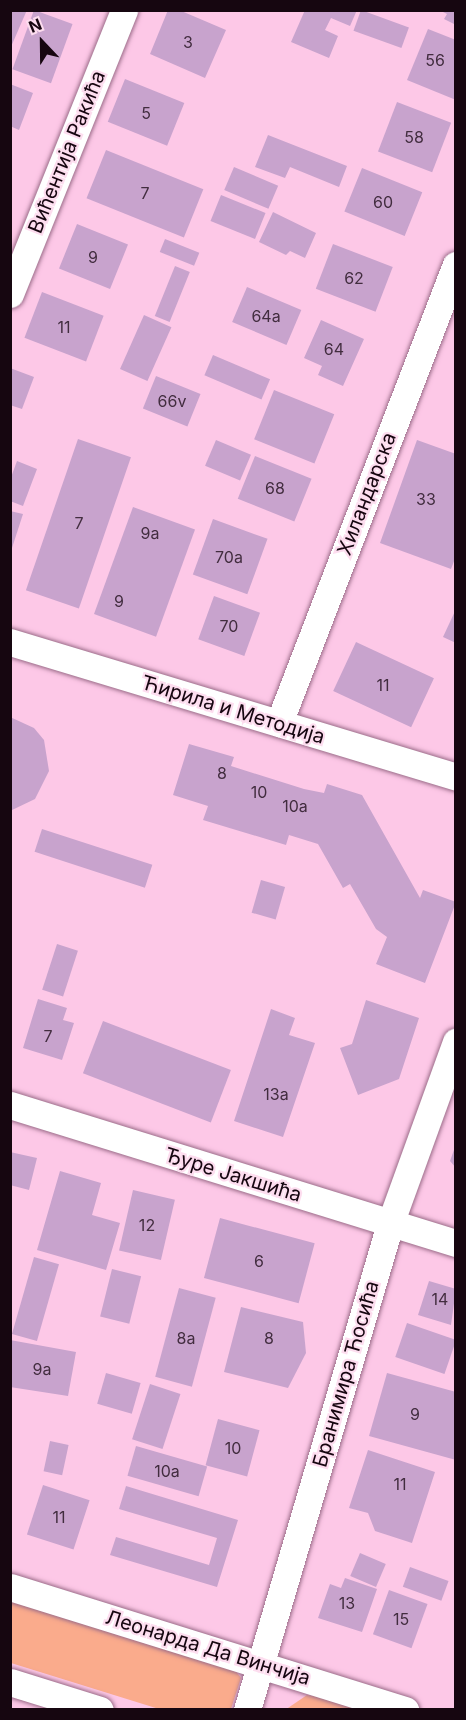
<!DOCTYPE html>
<meta charset="utf-8">
<style>
body{margin:0}
#map{position:relative;width:466px;height:1720px;overflow:hidden;background:#fdc8e7;font-family:Inter,sans-serif}
div>[style]{position:absolute}
.green>*{inset:0;background:#faab8c}
.building>*{inset:0;background:#c8a3cd;transform-origin:0 0}
.roads{filter:drop-shadow(0 0 2px #9b6c89) drop-shadow(0 0 2px #9b6c89)}
.minor>*{height:27px;margin:-13.5px;padding:0 13.5px;transform-origin:13.5px;border-radius:13.5px;background:#fff}
span{translate:-50% -50%;white-space:nowrap;text-align:center;line-height:1.15;-webkit-text-stroke:4.5px #fdddef;paint-order:stroke}
.number-label{font-size:16px;color:#422d3f}
.number-label span{-webkit-text-stroke-width:0}
.street-label{font-size:20px;color:#160610}
.frame{position:absolute;inset:0;border:12px solid #160610;pointer-events:none}
.north{position:absolute;left:12px;top:12px;width:60px;height:60px;-webkit-text-stroke:4px #fdddef;paint-order:stroke;rotate:338deg;font-size:16px;font-weight:700;line-height:24px;text-align:center;color:#160610}
.north::after{content:'';display:block;margin:auto;width:21px;height:27px;background:#160610;clip-path:polygon(50% 0,100% 100%,50% 72%,0 100%)}
</style>
<div id="map">
<div class="green">
<div style="clip-path:polygon(10px 1600px,235px 1670px,241px 1678px,231px 1709px,159px 1709px,11px 1663px)"></div>
<div style="clip-path:polygon(307px 1695px,315px 1696px,359px 1710px,285px 1710px)"></div>
</div>
<div class="building">
<div style="clip-path:polygon(10px 10px,27px 10px,10px 49px)"></div>
<div style="left:34px;top:10px;width:41px;height:63px;rotate:20deg"></div>
<div style="clip-path:polygon(168px 10px,179px 10px,226px 30px,205px 78px,150px 54px)"></div>
<div style="clip-path:polygon(305px 10px,357px 10px,350px 26px,331px 18px,325px 30px,338px 36px,329px 58px,291px 42px)"></div>
<div style="left:361px;top:10px;width:51px;height:22px;rotate:20deg"></div>
<div style="clip-path:polygon(439px 10px,456px 10px,456px 25px,444px 19px,447px 14px)"></div>
<div style="clip-path:polygon(428px 29px,456px 40px,456px 100px,407px 80px)"></div>
<div style="left:125px;top:79px;width:64px;height:46px;rotate:22deg"></div>
<div style="clip-path:polygon(10px 84px,33px 93px,19px 130px,10px 126px)"></div>
<div style="left:397px;top:102px;width:58px;height:53px;rotate:21deg"></div>
<div style="clip-path:polygon(268px 135px,347px 166px,339px 187px,290px 167px,285px 178px,255px 167px)"></div>
<div style="left:106px;top:150px;width:105px;height:52px;rotate:22deg"></div>
<div style="left:234px;top:167px;width:48px;height:25px;rotate:23deg"></div>
<div style="left:362px;top:168px;width:65px;height:47px;rotate:22deg"></div>
<div style="left:221px;top:195px;width:48px;height:28px;rotate:22deg"></div>
<div style="clip-path:polygon(273px 212px,316px 233px,305px 258px,290px 251px,286px 255px,259px 242px)"></div>
<div style="left:77px;top:224px;width:55px;height:48px;rotate:22deg"></div>
<div style="left:165px;top:239px;width:37px;height:14px;rotate:22deg"></div>
<div style="left:333px;top:244px;width:64px;height:48px;rotate:21deg"></div>
<div style="left:175px;top:266px;width:16px;height:54px;rotate:22deg"></div>
<div style="left:247px;top:287px;width:59px;height:38px;rotate:23deg"></div>
<div style="left:42px;top:292px;width:66px;height:49px;rotate:21deg"></div>
<div style="left:144px;top:315px;width:30px;height:59px;rotate:24deg"></div>
<div style="clip-path:polygon(321px 320px,364px 339px,343px 386px,318px 375px,322px 366px,304px 358px)"></div>
<div style="left:213px;top:355px;width:62px;height:22px;rotate:23deg"></div>
<div style="clip-path:polygon(10px 368px,34px 377px,22px 409px,10px 405px)"></div>
<div style="left:156px;top:376px;width:48px;height:35px;rotate:22deg"></div>
<div style="left:274px;top:390px;width:65px;height:53px;rotate:22deg"></div>
<div style="left:78px;top:439px;width:56px;height:160px;rotate:19deg"></div>
<div style="left:216px;top:440px;width:38px;height:28px;rotate:23deg"></div>
<div style="clip-path:polygon(417px 440px,456px 454px,456px 556px,451px 569px,380px 543px)"></div>
<div style="left:255px;top:456px;width:61px;height:46px;rotate:22deg"></div>
<div style="clip-path:polygon(17px 461px,37px 469px,23px 506px,10px 501px,10px 480px)"></div>
<div style="left:133px;top:507px;width:66px;height:114px;rotate:20deg"></div>
<div style="clip-path:polygon(10px 511px,23px 514px,11px 551px,10px 551px)"></div>
<div style="left:213px;top:519px;width:58px;height:59px;rotate:20deg"></div>
<div style="left:214px;top:596px;width:49px;height:46px;rotate:20deg"></div>
<div style="clip-path:polygon(456px 609px,456px 643px,443px 637px)"></div>
<div style="left:356px;top:642px;width:86px;height:54px;rotate:25deg"></div>
<div style="clip-path:polygon(10px 717px,34px 728px,44px 740px,49px 771px,35px 799px,10px 811px)"></div>
<div style="clip-path:polygon(189px 744px,234px 757px,231px 766px,304px 789px,324px 793px,327px 784px,362px 795px,420px 898px,423px 890px,456px 902px,425px 983px,376px 964px,387px 937px,376px 929px,350px 884px,343px 888px,318px 844px,289px 835px,286px 845px,203px 820px,208px 806px,173px 795px)"></div>
<div style="left:42px;top:829px;width:116px;height:24px;rotate:18deg"></div>
<div style="left:261px;top:880px;width:25px;height:34px;rotate:16deg"></div>
<div style="left:57px;top:944px;width:22px;height:48px;rotate:18deg"></div>
<div style="clip-path:polygon(38px 999px,67px 1008px,63px 1020px,74px 1023px,62px 1060px,23px 1048px)"></div>
<div style="clip-path:polygon(366px 1000px,419px 1018px,399px 1079px,358px 1095px,340px 1048px,352px 1044px)"></div>
<div style="clip-path:polygon(271px 1009px,295px 1018px,289px 1035px,315px 1043px,283px 1137px,234px 1121px)"></div>
<div style="left:103px;top:1021px;width:137px;height:56px;rotate:21deg"></div>
<div style="clip-path:polygon(455px 1147px,456px 1147px,456px 1168px,450px 1161px)"></div>
<div style="clip-path:polygon(10px 1152px,37px 1158px,29px 1190px,10px 1185px)"></div>
<div style="clip-path:polygon(60px 1171px,101px 1183px,92px 1215px,120px 1223px,106px 1270px,37px 1250px)"></div>
<div style="left:133px;top:1190px;width:43px;height:62px;rotate:13deg"></div>
<div style="left:220px;top:1218px;width:98px;height:62px;rotate:15deg"></div>
<div style="left:34px;top:1257px;width:26px;height:80px;rotate:16deg"></div>
<div style="left:112px;top:1269px;width:30px;height:49px;rotate:14deg"></div>
<div style="clip-path:polygon(429px 1281px,456px 1289px,451px 1325px,418px 1315px)"></div>
<div style="left:179px;top:1288px;width:38px;height:92px;rotate:15deg"></div>
<div style="clip-path:polygon(241px 1307px,303px 1322px,306px 1353px,288px 1388px,224px 1372px)"></div>
<div style="left:407px;top:1323px;width:52px;height:36px;rotate:19deg"></div>
<div style="clip-path:polygon(10px 1340px,76px 1352px,68px 1396px,10px 1387px)"></div>
<div style="left:106px;top:1373px;width:36px;height:32px;rotate:16deg"></div>
<div style="clip-path:polygon(387px 1373px,456px 1392px,456px 1460px,369px 1436px)"></div>
<div style="left:150px;top:1384px;width:32px;height:58px;rotate:18deg"></div>
<div style="left:218px;top:1419px;width:43px;height:48px;rotate:15deg"></div>
<div style="left:50px;top:1441px;width:19px;height:31px;rotate:12deg"></div>
<div style="left:136px;top:1446px;width:74px;height:31px;rotate:16deg"></div>
<div style="clip-path:polygon(368px 1450px,435px 1472px,412px 1543px,375px 1531px,368px 1513px,349px 1508px)"></div>
<div style="left:43px;top:1485px;width:49px;height:52px;rotate:18deg"></div>
<div style="clip-path:polygon(126px 1486px,238px 1520px,217px 1587px,110px 1555px,116px 1537px,209px 1565px,217px 1538px,119px 1509px)"></div>
<div style="left:360px;top:1553px;width:28px;height:25px;rotate:23deg"></div>
<div style="left:410px;top:1567px;width:41px;height:21px;rotate:20deg"></div>
<div style="clip-path:polygon(345px 1578px,377px 1589px,362px 1632px,318px 1618px,330px 1584px,341px 1588px)"></div>
<div style="left:389px;top:1590px;width:41px;height:47px;rotate:20deg"></div>
</div>
<div class="roads">
<div class="minor">
<div style="left:10px;top:294px;width:306px;rotate:-68.1deg"></div>
<div style="left:10px;top:642px;width:466px;rotate:16.8deg"></div>
<div style="left:279px;top:723px;width:491px;rotate:-68.9deg"></div>
<div style="left:10px;top:1105px;width:467px;rotate:17.2deg"></div>
<div style="left:10px;top:1587px;width:414px;rotate:17.3deg"></div>
<div style="left:10px;top:1682px;width:94px;rotate:17.3deg"></div>
<div style="left:247px;top:1710px;width:507px;rotate:-73.6deg"></div>
<div style="left:390px;top:1224px;width:194px;rotate:-70.1deg"></div>
</div>
</div>
<div class="number-label">
<span style="left:188px;top:42px">3</span>
<span style="left:435px;top:60px">56</span>
<span style="left:146px;top:113px">5</span>
<span style="left:414px;top:137px">58</span>
<span style="left:145px;top:193px">7</span>
<span style="left:383px;top:202px">60</span>
<span style="left:93px;top:257px">9</span>
<span style="left:354px;top:278px">62</span>
<span style="left:266px;top:316px">64a</span>
<span style="left:64px;top:327px">11</span>
<span style="left:334px;top:349px">64</span>
<span style="left:172px;top:401px">66v</span>
<span style="left:275px;top:488px">68</span>
<span style="left:426px;top:499px">33</span>
<span style="left:79px;top:523px">7</span>
<span style="left:150px;top:533px">9a</span>
<span style="left:229px;top:557px">70a</span>
<span style="left:119px;top:601px">9</span>
<span style="left:229px;top:626px">70</span>
<span style="left:383px;top:685px">11</span>
<span style="left:222px;top:773px">8</span>
<span style="left:259px;top:792px">10</span>
<span style="left:295px;top:806px">10a</span>
<span style="left:48px;top:1036px">7</span>
<span style="left:276px;top:1094px">13a</span>
<span style="left:147px;top:1225px">12</span>
<span style="left:259px;top:1261px">6</span>
<span style="left:440px;top:1299px">14</span>
<span style="left:186px;top:1338px">8a</span>
<span style="left:269px;top:1338px">8</span>
<span style="left:42px;top:1369px">9a</span>
<span style="left:415px;top:1414px">9</span>
<span style="left:233px;top:1448px">10</span>
<span style="left:167px;top:1471px">10a</span>
<span style="left:400px;top:1484px">11</span>
<span style="left:59px;top:1517px">11</span>
<span style="left:347px;top:1603px">13</span>
<span style="left:401px;top:1619px">15</span>
</div>
<div class="street-label">
<span style="left:67px;top:152px;rotate:-68deg">Вићентија Ракића</span>
<span style="left:367px;top:494px;rotate:-69deg">Хиландарска</span>
<span style="left:233px;top:710px;rotate:17deg">Ћирила и Методија</span>
<span style="left:233px;top:1175px;rotate:17deg">Ђуре Јакшића</span>
<span style="left:346px;top:1374px;rotate:-74deg">Бранимира Ћосића</span>
<span style="left:208px;top:1648px;rotate:17deg">Леонарда Да Винчија</span>
</div>
<div class="frame"></div>
<div class="north">N</div>
</div>
